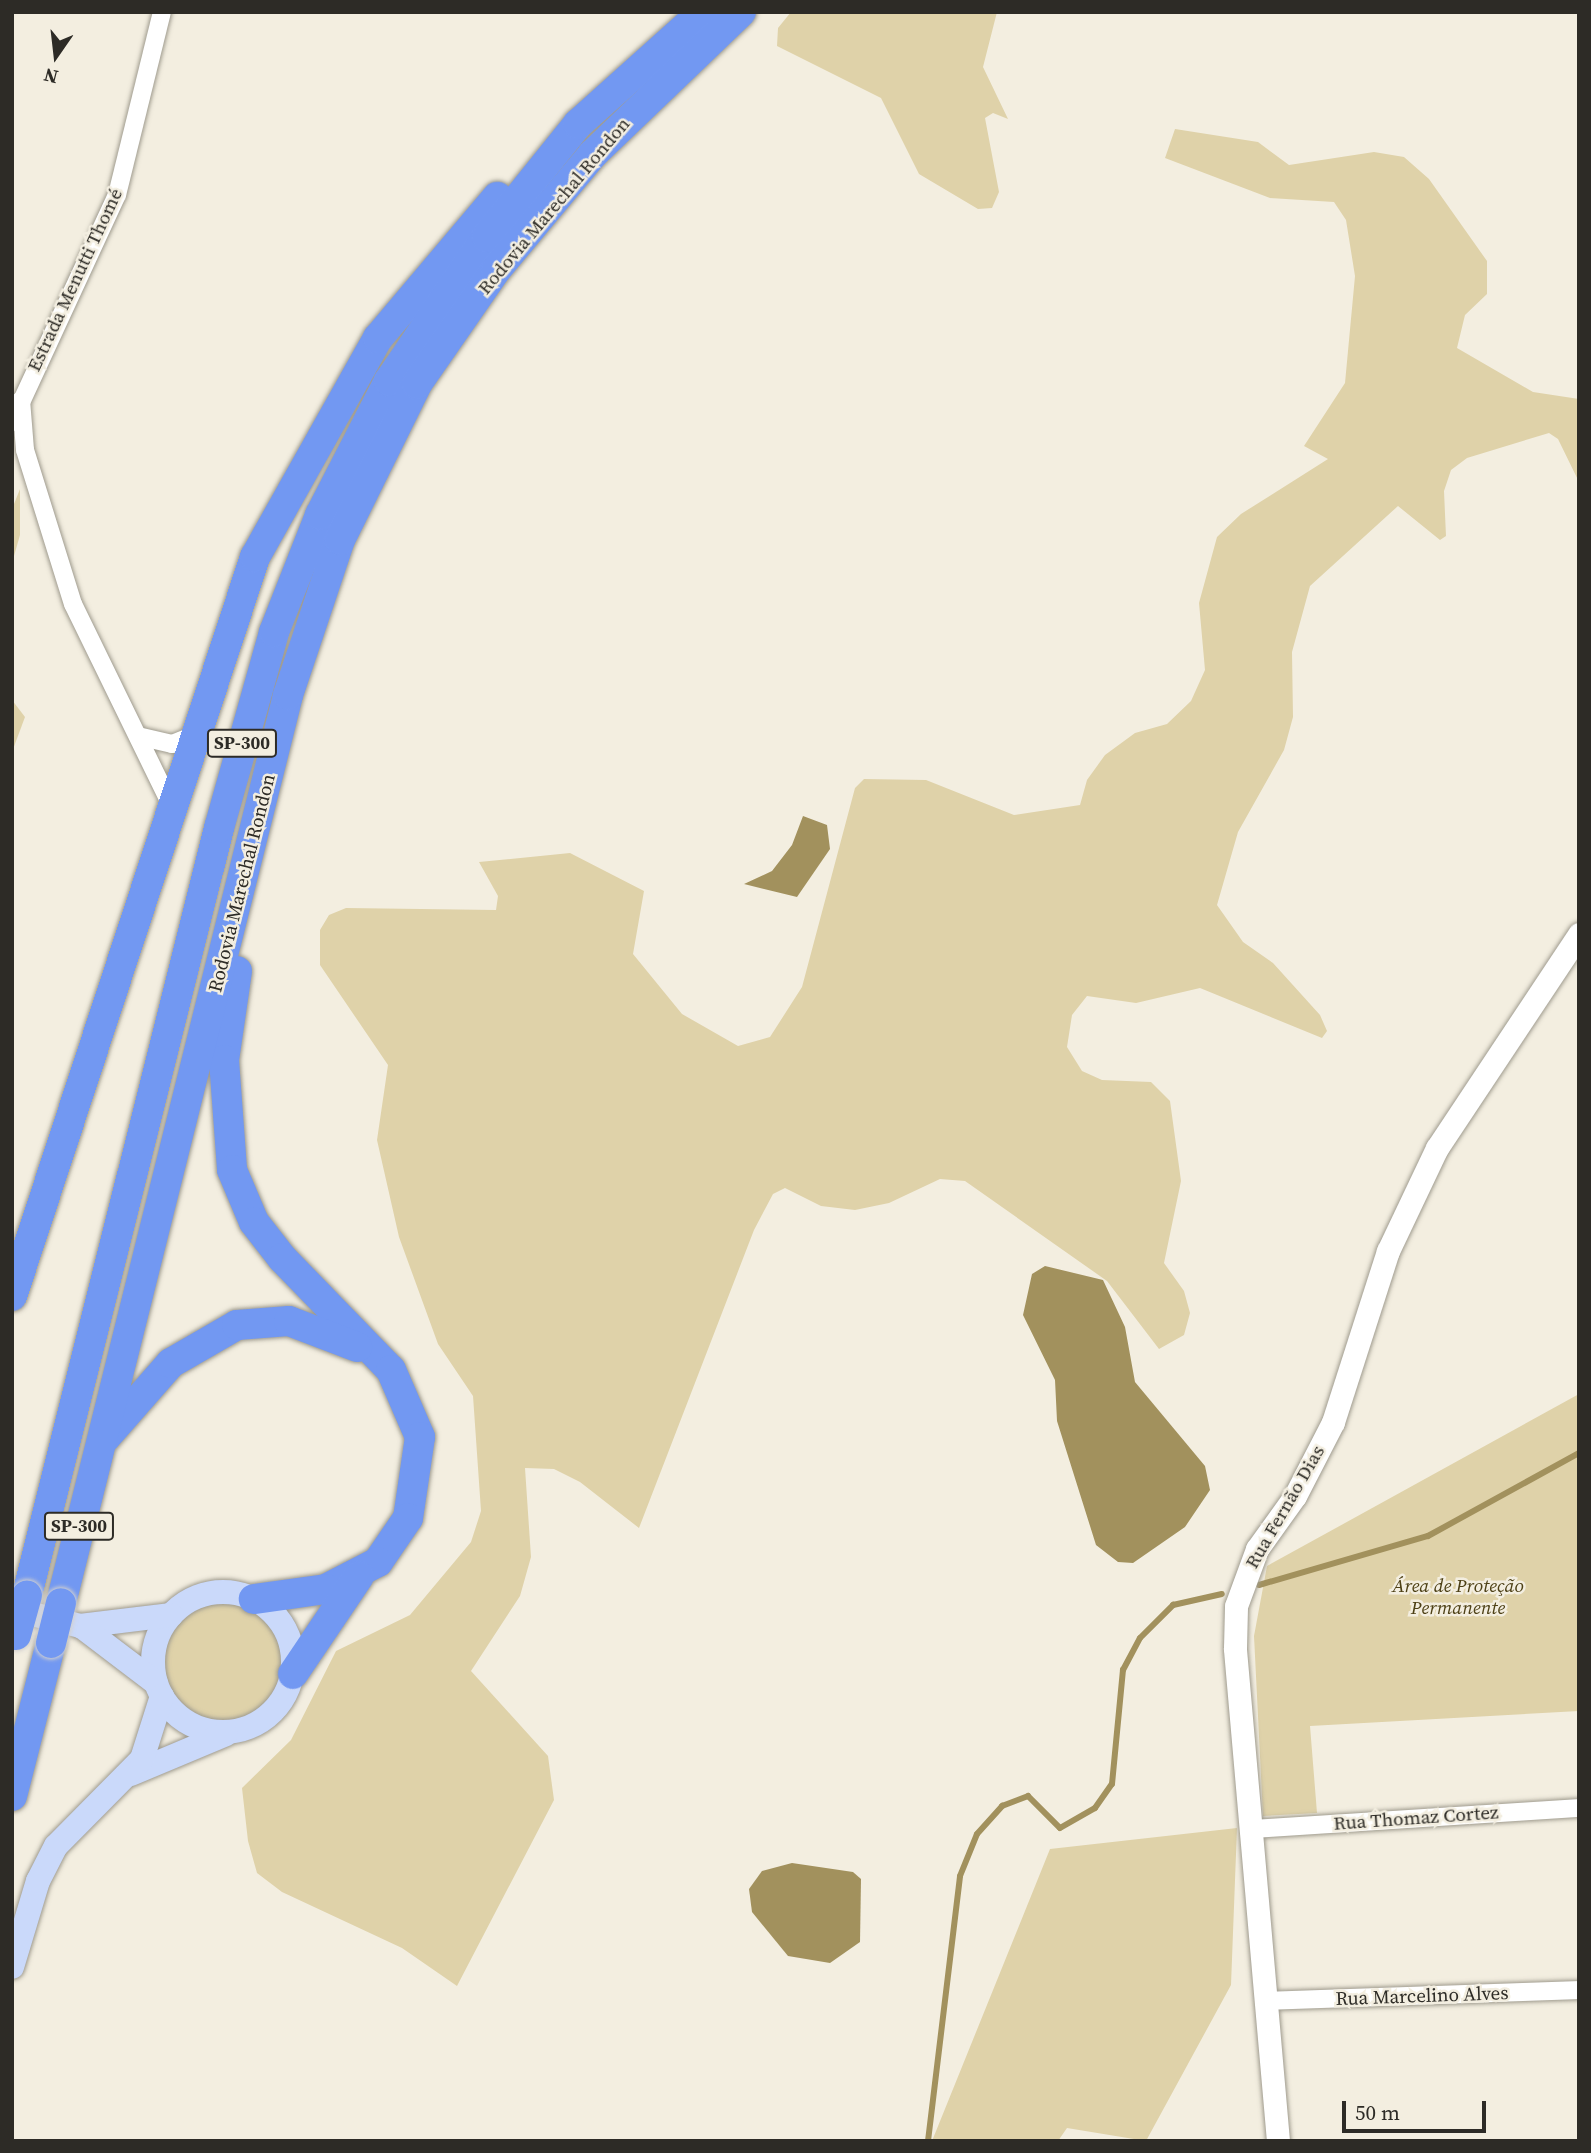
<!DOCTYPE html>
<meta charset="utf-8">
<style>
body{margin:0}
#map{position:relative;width:1591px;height:2153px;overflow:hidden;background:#f3eee0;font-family:"Source Serif 4",serif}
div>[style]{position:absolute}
.green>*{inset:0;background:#dfd2a9}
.round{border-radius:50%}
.water>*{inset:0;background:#a2915d}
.stream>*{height:6px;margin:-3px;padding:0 3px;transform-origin:3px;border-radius:3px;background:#a2915d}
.roads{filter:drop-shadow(0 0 2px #9f9b8e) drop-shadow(0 0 2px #9f9b8e)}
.minor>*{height:18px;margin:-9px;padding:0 9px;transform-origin:9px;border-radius:9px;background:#fff}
.tertiary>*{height:23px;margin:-11.5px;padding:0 11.5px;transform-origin:11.5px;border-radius:11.5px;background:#fff}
.secondary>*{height:24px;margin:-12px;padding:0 12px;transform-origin:12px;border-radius:12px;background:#cad9fa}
.secondary>.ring{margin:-12px;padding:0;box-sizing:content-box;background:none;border:24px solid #cad9fa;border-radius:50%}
.trunk>*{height:30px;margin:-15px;padding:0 15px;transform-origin:15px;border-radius:15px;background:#7298f2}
.bridges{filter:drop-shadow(0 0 2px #d1d0cf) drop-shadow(0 0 2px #d1d0cf)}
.trunk-bridge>*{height:30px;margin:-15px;padding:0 15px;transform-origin:15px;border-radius:15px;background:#7298f2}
span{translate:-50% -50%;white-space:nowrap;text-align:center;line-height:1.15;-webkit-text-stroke:5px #f3eee0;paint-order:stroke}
.shield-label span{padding:2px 5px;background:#f3eee0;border:2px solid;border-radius:5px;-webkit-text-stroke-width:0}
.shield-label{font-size:18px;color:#2d2b26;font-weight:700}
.street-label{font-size:19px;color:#2d2b26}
.park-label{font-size:19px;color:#4d4015;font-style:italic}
.frame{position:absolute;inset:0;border:14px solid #2d2b26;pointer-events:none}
.north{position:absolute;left:21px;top:21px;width:70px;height:70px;-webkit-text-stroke:5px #f3eee0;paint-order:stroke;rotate:194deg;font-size:19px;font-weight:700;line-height:28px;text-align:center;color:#2d2b26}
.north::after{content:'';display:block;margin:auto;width:24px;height:32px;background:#2d2b26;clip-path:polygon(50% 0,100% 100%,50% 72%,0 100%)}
.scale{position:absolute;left:1342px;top:2101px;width:144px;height:32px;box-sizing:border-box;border:4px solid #2d2b26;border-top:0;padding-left:9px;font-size:21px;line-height:24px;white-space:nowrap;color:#2d2b26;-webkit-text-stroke:5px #f3eee0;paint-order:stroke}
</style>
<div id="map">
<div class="green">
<div style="clip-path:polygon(791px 12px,997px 12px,983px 67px,1008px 119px,993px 113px,985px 118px,999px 192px,992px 208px,978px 209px,919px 174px,881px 98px,777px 46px,778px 28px)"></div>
<div style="clip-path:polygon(1175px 129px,1258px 142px,1289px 165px,1374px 152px,1404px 157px,1429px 179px,1487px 261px,1487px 294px,1465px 315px,1457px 348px,1533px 392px,1579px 399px,1579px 482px,1558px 439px,1549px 433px,1467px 458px,1451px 470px,1444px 491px,1446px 536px,1440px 540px,1398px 506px,1310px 586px,1292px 652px,1293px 717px,1284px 750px,1238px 832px,1217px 905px,1243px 942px,1273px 963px,1320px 1015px,1327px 1031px,1322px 1038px,1200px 988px,1136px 1003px,1087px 996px,1072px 1015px,1067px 1047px,1082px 1071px,1102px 1080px,1151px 1082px,1170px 1101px,1181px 1181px,1164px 1263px,1184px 1291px,1190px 1313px,1184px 1335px,1159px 1349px,1107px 1281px,965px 1181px,940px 1179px,889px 1203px,855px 1210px,821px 1206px,785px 1188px,773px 1194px,754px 1230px,639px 1528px,580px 1482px,554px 1469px,525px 1468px,531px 1557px,520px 1596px,471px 1671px,548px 1756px,554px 1800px,457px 1986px,402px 1948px,282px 1892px,257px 1873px,248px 1841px,242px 1788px,291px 1740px,336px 1651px,410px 1615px,471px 1542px,481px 1511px,473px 1396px,438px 1344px,399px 1237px,377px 1140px,388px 1065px,320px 965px,320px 930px,329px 915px,346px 908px,496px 910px,498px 896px,479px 862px,570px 853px,644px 891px,633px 954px,682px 1014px,738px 1046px,770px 1037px,802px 987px,855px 788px,864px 779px,926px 780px,1014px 815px,1080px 805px,1087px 780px,1105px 755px,1135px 733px,1167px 724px,1191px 701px,1205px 670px,1199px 603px,1217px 537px,1241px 514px,1328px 459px,1304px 446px,1345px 383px,1355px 276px,1346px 220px,1334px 202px,1270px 198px,1165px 158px)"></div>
<div style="clip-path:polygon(20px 489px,20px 535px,12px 563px,12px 509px)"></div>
<div style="clip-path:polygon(12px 700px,25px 717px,12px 752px)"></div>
<div style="clip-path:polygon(1579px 1394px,1579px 1711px,1310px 1726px,1317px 1813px,1263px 1816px,1254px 1636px,1267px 1566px)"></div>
<div class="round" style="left:163px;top:1603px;width:120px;height:120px"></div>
<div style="clip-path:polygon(1237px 1828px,1231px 1985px,1146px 2141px,1067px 2128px,1058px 2141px,932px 2141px,1050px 1849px)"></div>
</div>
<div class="water">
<div style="clip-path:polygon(803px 816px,827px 825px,830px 849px,797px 897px,744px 884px,772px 871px,792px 845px)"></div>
<div style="clip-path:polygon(1045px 1266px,1103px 1280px,1125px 1327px,1135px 1382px,1205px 1466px,1210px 1490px,1185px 1527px,1133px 1563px,1118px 1562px,1096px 1545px,1057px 1421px,1055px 1380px,1023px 1315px,1032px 1274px)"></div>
<div style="clip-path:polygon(792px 1863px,853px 1872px,861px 1879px,860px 1942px,830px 1963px,788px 1956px,752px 1912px,749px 1889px,762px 1871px)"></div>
</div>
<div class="stream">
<div style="left:1259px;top:1585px;width:176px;rotate:-16.2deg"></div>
<div style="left:1428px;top:1536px;width:172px;rotate:-28.8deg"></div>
<div style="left:928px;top:2141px;width:267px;rotate:-83.1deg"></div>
<div style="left:960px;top:1876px;width:45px;rotate:-68deg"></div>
<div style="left:977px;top:1834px;width:38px;rotate:-48deg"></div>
<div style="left:1002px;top:1806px;width:28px;rotate:-21deg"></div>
<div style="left:1028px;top:1796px;width:45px;rotate:45deg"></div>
<div style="left:1060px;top:1828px;width:40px;rotate:-29.7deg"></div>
<div style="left:1095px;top:1808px;width:29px;rotate:-55deg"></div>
<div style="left:1112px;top:1784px;width:115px;rotate:-84.5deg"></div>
<div style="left:1123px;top:1670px;width:36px;rotate:-62deg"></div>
<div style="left:1140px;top:1638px;width:47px;rotate:-45deg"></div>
<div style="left:1173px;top:1605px;width:50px;rotate:-12.7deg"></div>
</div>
<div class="roads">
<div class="minor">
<div style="left:21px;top:400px;width:50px;rotate:85.4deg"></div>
<div style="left:25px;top:450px;width:161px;rotate:72.7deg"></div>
<div style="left:73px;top:604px;width:224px;rotate:64deg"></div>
<div style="left:12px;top:422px;width:250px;rotate:-65.2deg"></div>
<div style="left:117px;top:195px;width:188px;rotate:-76.2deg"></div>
<div style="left:142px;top:737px;width:31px;rotate:13deg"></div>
<div style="left:172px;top:744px;width:22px;rotate:-22deg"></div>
<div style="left:1254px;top:1829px;width:326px;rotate:-3.7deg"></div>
<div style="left:1265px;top:2001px;width:314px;rotate:-2deg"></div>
</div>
<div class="tertiary">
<div style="left:1278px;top:2141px;width:495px;rotate:-95deg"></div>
<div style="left:1235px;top:1648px;width:42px;rotate:-88.6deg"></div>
<div style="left:1236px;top:1606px;width:61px;rotate:-69.8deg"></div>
<div style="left:1257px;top:1549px;width:65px;rotate:-54.4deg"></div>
<div style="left:1295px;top:1496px;width:83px;rotate:-62.8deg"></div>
<div style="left:1333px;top:1422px;width:180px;rotate:-72.2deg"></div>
<div style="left:1388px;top:1251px;width:114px;rotate:-64.6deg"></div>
<div style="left:1437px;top:1148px;width:257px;rotate:-56.4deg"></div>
</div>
<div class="secondary">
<div class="ring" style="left:153px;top:1592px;width:116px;height:116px"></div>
<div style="left:12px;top:1609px;width:70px;rotate:14deg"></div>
<div style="left:80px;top:1626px;width:92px;rotate:-6.9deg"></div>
<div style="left:81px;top:1626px;width:94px;rotate:37.2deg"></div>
<div style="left:131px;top:1774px;width:103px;rotate:-22.8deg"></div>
<div style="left:12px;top:1967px;width:90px;rotate:-73.2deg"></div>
<div style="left:38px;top:1881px;width:39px;rotate:-63deg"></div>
<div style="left:56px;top:1846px;width:122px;rotate:-45.3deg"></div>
<div style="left:142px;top:1759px;width:66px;rotate:-72.4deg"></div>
</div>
<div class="trunk">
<div style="left:237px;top:971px;width:90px;rotate:98.3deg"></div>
<div style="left:224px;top:1060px;width:110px;rotate:85.8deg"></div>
<div style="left:232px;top:1170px;width:56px;rotate:67.1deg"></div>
<div style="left:254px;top:1222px;width:46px;rotate:52.1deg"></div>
<div style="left:282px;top:1258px;width:156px;rotate:45.8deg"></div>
<div style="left:391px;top:1370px;width:73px;rotate:66.6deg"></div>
<div style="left:420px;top:1437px;width:82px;rotate:98.4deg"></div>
<div style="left:408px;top:1518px;width:53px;rotate:124.3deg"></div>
<div style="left:378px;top:1562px;width:59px;rotate:152.6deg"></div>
<div style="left:326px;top:1589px;width:73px;rotate:172.1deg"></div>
<div style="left:12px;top:1296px;width:778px;rotate:-71.8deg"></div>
<div style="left:255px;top:557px;width:251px;rotate:-60.7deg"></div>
<div style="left:378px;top:338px;width:185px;rotate:-49.8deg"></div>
<div style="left:105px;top:1438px;width:100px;rotate:-48.7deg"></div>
<div style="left:171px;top:1363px;width:76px;rotate:-29.9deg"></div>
<div style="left:237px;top:1325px;width:52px;rotate:-4.4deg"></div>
<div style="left:289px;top:1321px;width:73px;rotate:20.9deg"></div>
<div style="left:27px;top:1595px;width:791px;rotate:-75.95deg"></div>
<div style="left:219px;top:828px;width:204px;rotate:-74.3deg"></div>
<div style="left:274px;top:632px;width:126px;rotate:-68.5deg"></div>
<div style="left:320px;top:515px;width:151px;rotate:-62.8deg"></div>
<div style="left:389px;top:381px;width:174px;rotate:-55.8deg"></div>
<div style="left:487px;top:237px;width:145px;rotate:-51.2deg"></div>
<div style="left:578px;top:124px;width:168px;rotate:-41.9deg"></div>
<div style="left:61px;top:1603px;width:936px;rotate:-75.96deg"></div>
<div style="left:288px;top:695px;width:163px;rotate:-71.5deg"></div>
<div style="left:340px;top:540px;width:174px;rotate:-63.7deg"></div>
<div style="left:417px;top:384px;width:139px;rotate:-55.3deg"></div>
<div style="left:496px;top:270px;width:151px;rotate:-50.1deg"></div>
<div style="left:593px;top:154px;width:205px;rotate:-43.8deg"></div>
<div style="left:293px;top:1674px;width:118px;rotate:-56deg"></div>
<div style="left:12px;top:1796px;width:158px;rotate:-75.7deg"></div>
</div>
</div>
<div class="bridges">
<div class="trunk-bridge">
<div style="left:16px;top:1635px;width:41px;rotate:-74.6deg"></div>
<div style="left:51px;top:1643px;width:41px;rotate:-76deg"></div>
</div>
</div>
<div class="shield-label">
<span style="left:242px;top:743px">SP-300</span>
<span style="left:79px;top:1526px">SP-300</span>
</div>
<div class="street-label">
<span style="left:554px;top:206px;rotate:-50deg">Rodovia Marechal Rondon</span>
<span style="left:75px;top:280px;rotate:-65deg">Estrada Menutti Thomé</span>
<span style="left:242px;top:883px;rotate:-76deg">Rodovia Marechal Rondon</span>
<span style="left:1285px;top:1507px;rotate:-60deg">Rua Fernão Dias</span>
<span style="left:1416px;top:1818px;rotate:-4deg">Rua Thomaz Cortez</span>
<span style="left:1422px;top:1996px;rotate:-2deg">Rua Marcelino Alves</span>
</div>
<div class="park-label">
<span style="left:1458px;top:1597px">Área de Proteção<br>Permanente</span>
</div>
<div class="frame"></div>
<div class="north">N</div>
<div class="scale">50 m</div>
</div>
